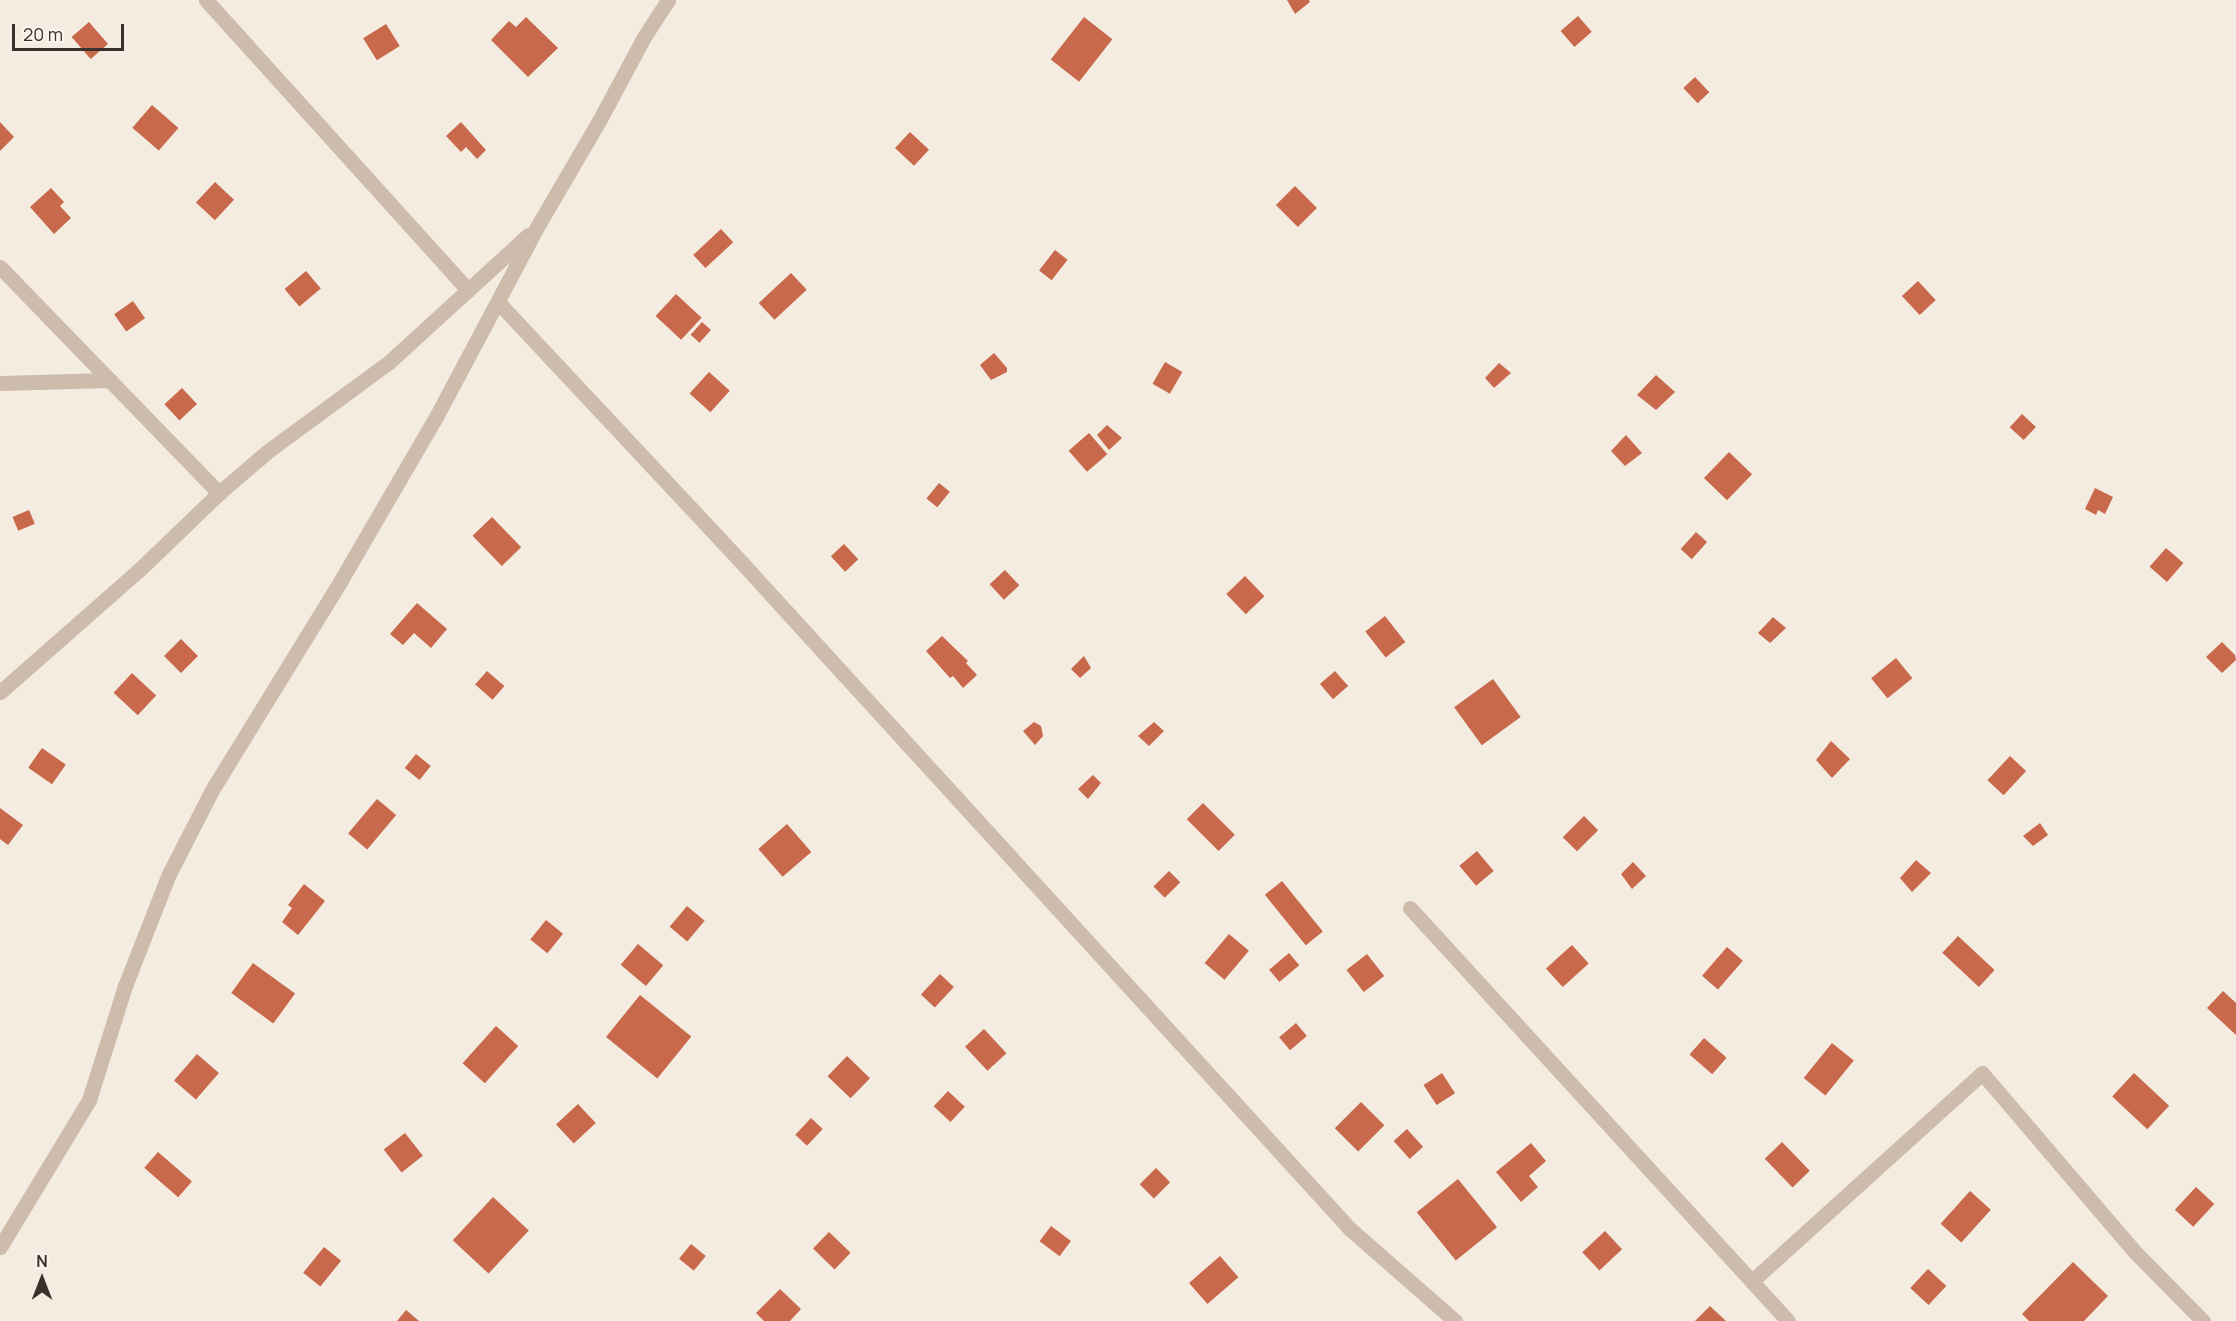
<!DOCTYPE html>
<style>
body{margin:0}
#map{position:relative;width:2236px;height:1321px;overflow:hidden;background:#f4ebe1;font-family:Manrope,sans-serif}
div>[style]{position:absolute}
.building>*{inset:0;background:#c8694b;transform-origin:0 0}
.street>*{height:15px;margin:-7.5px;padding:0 7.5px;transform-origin:7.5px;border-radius:7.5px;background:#cdbbac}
span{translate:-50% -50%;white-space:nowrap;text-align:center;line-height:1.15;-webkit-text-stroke:4.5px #fbf5ee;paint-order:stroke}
.north{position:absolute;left:12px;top:1249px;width:60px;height:60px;-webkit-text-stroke:4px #fbf5ee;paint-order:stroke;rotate:0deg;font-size:16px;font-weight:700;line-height:24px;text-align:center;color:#3b302b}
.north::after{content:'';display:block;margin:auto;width:21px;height:27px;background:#3b302b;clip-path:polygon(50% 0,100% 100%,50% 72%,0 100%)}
.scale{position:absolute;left:12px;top:24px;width:112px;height:27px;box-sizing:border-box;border:3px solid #3b302b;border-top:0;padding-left:8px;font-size:18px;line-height:21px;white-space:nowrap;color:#3b302b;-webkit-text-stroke:4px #fbf5ee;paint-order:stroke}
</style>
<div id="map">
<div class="building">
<div style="clip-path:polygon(1287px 0,1309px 0,1310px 2px,1295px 14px)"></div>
<div style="left:1578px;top:16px;width:21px;height:23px;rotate:49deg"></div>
<div style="clip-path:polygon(526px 17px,558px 48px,528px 77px,491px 40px,509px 21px,516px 27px)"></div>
<div style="left:1084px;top:17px;width:36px;height:54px;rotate:38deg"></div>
<div style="left:89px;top:22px;width:29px;height:23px;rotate:49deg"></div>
<div style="left:386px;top:24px;width:26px;height:27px;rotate:58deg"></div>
<div style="left:1695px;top:77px;width:21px;height:16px;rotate:47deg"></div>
<div style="left:152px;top:105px;width:35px;height:30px;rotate:41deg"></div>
<div style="clip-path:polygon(0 122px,14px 137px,0 151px)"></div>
<div style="clip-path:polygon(461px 122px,486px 150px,477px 159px,466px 147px,461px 152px,446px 136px)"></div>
<div style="left:910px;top:132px;width:26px;height:22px;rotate:43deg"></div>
<div style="left:215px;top:182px;width:26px;height:28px;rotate:43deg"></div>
<div style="left:1295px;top:186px;width:31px;height:27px;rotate:45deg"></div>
<div style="clip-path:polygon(51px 188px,64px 202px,60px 206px,71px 218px,54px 234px,30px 207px)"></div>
<div style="left:721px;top:229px;width:18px;height:38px;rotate:47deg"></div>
<div style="left:1055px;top:250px;width:16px;height:26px;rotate:38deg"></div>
<div style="left:306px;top:271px;width:23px;height:28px;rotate:50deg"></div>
<div style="left:791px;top:273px;width:23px;height:44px;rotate:47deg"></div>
<div style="left:1918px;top:281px;width:26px;height:22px;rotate:47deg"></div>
<div style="left:676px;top:294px;width:35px;height:30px;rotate:43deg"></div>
<div style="left:133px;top:301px;width:21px;height:23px;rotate:55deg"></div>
<div style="left:702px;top:322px;width:12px;height:17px;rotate:42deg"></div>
<div style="clip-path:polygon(994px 353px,1007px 368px,1007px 372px,991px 380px,980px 365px)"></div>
<div style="left:1165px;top:362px;width:20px;height:25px;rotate:30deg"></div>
<div style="clip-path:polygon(1499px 363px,1511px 373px,1494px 388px,1485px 378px)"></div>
<div style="left:709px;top:372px;width:28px;height:29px;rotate:42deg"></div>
<div style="clip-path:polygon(1656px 375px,1675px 392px,1656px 410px,1637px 395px)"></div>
<div style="left:182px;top:388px;width:22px;height:24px;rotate:47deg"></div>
<div style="left:2022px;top:414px;width:19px;height:18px;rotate:43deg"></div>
<div style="clip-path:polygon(1107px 425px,1122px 438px,1109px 450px,1097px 435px)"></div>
<div style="left:1089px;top:433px;width:28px;height:27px;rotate:49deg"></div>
<div style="clip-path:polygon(1626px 435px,1642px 453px,1625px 466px,1611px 451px)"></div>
<div style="left:1729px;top:452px;width:32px;height:36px;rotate:44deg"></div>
<div style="left:939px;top:483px;width:14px;height:20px;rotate:39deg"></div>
<div style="clip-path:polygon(2095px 488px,2113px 497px,2105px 514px,2098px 510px,2096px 515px,2085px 509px)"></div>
<div style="left:29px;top:510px;width:15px;height:18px;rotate:67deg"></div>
<div style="left:492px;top:517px;width:42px;height:27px;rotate:46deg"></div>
<div style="left:1696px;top:532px;width:15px;height:23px;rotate:42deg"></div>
<div style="left:844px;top:544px;width:21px;height:18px;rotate:47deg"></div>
<div style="left:2166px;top:548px;width:23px;height:25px;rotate:41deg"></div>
<div style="left:1005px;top:570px;width:21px;height:21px;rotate:47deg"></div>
<div style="left:1245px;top:576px;width:28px;height:26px;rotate:46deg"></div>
<div style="clip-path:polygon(417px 603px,447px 629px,431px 648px,414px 633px,403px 645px,390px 634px)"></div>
<div style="left:1385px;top:616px;width:33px;height:25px;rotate:52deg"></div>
<div style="clip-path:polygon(1773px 617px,1786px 628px,1770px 643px,1758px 633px)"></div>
<div style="clip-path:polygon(942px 636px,968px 661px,966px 663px,977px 675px,963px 688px,953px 676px,950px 678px,926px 651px)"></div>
<div style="left:181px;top:639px;width:24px;height:24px;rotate:45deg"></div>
<div style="clip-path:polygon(2222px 642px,2235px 655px,2236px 660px,2222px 673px,2206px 657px)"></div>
<div style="clip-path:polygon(1084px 656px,1091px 668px,1080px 678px,1071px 669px)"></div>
<div style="left:1896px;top:658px;width:26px;height:32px;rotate:51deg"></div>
<div style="left:487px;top:671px;width:23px;height:18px;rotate:41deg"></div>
<div style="left:1335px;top:671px;width:20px;height:20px;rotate:49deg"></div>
<div style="left:132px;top:673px;width:33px;height:27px;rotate:43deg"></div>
<div style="left:1493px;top:679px;width:47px;height:48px;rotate:54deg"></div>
<div style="clip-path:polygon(1034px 722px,1041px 726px,1043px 736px,1035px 745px,1023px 731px)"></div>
<div style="clip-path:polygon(1154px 722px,1164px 731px,1149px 746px,1138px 736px)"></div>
<div style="clip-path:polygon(1831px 741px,1850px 759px,1832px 778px,1816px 760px)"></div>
<div style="left:42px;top:748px;width:29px;height:24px;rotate:35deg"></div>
<div style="left:416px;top:754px;width:19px;height:18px;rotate:39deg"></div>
<div style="left:2010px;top:756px;width:22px;height:33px;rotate:43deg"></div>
<div style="clip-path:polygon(1093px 775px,1101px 783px,1088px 799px,1078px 789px)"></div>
<div style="left:377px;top:799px;width:25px;height:45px;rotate:40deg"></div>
<div style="left:1203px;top:803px;width:45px;height:23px;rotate:45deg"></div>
<div style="clip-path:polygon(0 808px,23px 825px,8px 845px,0 839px)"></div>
<div style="left:1584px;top:816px;width:20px;height:30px;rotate:45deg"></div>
<div style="clip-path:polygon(2040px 823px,2048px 835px,2033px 846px,2023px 836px)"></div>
<div style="left:787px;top:824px;width:37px;height:38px;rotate:49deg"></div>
<div style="left:1477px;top:851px;width:26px;height:23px;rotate:50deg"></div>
<div style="clip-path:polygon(1916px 860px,1931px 873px,1912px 892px,1900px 878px)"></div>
<div style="clip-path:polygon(1633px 862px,1646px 876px,1632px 889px,1621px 874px)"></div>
<div style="left:1169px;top:871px;width:16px;height:22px;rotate:45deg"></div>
<div style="left:1282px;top:881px;width:65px;height:22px;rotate:51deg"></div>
<div style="clip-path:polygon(304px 884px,325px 901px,298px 935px,282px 922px,292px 908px,288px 905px)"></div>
<div style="left:687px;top:906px;width:23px;height:27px;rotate:40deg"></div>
<div style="left:546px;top:920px;width:22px;height:25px;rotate:39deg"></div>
<div style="left:1229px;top:934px;width:26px;height:38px;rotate:40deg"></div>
<div style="left:1958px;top:936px;width:50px;height:23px;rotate:43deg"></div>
<div style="left:638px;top:944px;width:33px;height:27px;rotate:40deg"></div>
<div style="left:1572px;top:945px;width:25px;height:35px;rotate:48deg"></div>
<div style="left:1727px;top:947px;width:21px;height:38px;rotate:41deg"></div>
<div style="left:1289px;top:953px;width:16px;height:26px;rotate:50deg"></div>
<div style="left:1367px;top:954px;width:28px;height:26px;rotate:52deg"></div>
<div style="left:253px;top:963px;width:52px;height:37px;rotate:36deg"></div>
<div style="left:940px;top:974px;width:19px;height:28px;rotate:43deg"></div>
<div style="clip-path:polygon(2223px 991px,2236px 1003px,2236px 1035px,2207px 1008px)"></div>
<div style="left:640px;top:995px;width:66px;height:54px;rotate:39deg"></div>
<div style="left:1296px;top:1023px;width:17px;height:22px;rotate:50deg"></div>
<div style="left:496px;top:1026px;width:30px;height:50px;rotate:42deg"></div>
<div style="left:984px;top:1029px;width:33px;height:26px;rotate:47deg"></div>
<div style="left:1704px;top:1038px;width:30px;height:22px;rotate:41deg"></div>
<div style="left:1832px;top:1043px;width:28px;height:45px;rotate:39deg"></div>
<div style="left:197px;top:1054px;width:29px;height:35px;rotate:41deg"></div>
<div style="left:847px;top:1056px;width:32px;height:28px;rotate:44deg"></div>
<div style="left:1442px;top:1073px;width:24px;height:22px;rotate:57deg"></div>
<div style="left:2134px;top:1073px;width:48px;height:32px;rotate:43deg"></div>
<div style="left:948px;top:1091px;width:23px;height:21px;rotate:43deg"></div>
<div style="left:1361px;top:1102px;width:33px;height:37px;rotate:45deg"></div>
<div style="left:578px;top:1104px;width:26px;height:30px;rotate:47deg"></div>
<div style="left:811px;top:1118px;width:16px;height:23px;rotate:43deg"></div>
<div style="left:1407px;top:1129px;width:24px;height:18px;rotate:48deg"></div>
<div style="left:405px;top:1133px;width:29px;height:27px;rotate:52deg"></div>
<div style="left:1782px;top:1142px;width:40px;height:24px;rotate:46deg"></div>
<div style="clip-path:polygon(1531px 1143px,1546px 1161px,1529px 1176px,1538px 1187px,1521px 1202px,1496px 1172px)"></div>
<div style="left:158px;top:1152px;width:45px;height:21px;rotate:41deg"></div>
<div style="left:1156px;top:1168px;width:20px;height:23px;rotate:45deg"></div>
<div style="left:1458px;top:1179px;width:62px;height:53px;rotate:51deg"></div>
<div style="left:2196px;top:1187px;width:25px;height:31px;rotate:43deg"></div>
<div style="left:1970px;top:1191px;width:28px;height:44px;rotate:42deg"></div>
<div style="left:493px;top:1197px;width:49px;height:59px;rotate:43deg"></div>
<div style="left:1051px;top:1226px;width:25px;height:19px;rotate:37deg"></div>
<div style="left:1605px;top:1231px;width:25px;height:31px;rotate:47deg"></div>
<div style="left:829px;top:1232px;width:30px;height:23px;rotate:44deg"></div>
<div style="left:691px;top:1244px;width:19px;height:19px;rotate:39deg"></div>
<div style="left:324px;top:1247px;width:22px;height:33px;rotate:39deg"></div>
<div style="left:1220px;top:1256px;width:28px;height:41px;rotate:49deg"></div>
<div style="clip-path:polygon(2073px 1262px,2108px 1296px,2084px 1321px,2029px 1321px,2022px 1314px)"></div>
<div style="left:1928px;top:1269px;width:25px;height:26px;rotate:43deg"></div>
<div style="clip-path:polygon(780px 1289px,801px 1309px,790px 1321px,764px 1321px,756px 1313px)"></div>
<div style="clip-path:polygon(1710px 1306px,1726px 1321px,1695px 1321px)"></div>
<div style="clip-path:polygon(406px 1310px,419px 1321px,397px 1321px)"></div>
</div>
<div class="street">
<div style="left:206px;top:0;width:391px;rotate:47.9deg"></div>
<div style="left:0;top:267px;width:315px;rotate:45.9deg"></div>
<div style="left:498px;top:302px;width:359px;rotate:46.9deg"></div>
<div style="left:743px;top:564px;width:900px;rotate:47.61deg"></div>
<div style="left:1350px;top:1229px;width:140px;rotate:41.2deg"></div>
<div style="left:0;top:383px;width:110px;rotate:-1.6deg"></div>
<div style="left:0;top:692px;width:185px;rotate:-41.3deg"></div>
<div style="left:139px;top:570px;width:111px;rotate:-43.9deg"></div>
<div style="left:219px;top:493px;width:65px;rotate:-40.6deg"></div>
<div style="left:268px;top:451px;width:149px;rotate:-36.3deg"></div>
<div style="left:388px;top:363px;width:190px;rotate:-42.4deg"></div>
<div style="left:1410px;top:908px;width:560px;rotate:47.53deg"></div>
<div style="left:0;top:1247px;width:172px;rotate:-58.8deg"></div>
<div style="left:89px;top:1100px;width:120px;rotate:-72.5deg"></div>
<div style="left:125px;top:986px;width:120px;rotate:-68.6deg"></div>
<div style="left:169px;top:874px;width:94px;rotate:-62.9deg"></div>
<div style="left:212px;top:790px;width:246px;rotate:-58.4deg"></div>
<div style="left:341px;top:580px;width:189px;rotate:-59.8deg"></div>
<div style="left:436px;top:417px;width:215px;rotate:-62deg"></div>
<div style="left:537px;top:227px;width:123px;rotate:-59.7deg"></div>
<div style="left:599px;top:121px;width:95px;rotate:-61.8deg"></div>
<div style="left:644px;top:37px;width:44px;rotate:-57deg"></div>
<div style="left:1752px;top:1281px;width:310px;rotate:-42.1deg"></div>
<div style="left:1982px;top:1073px;width:233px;rotate:49.5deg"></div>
<div style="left:2133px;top:1250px;width:100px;rotate:45.4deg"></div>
</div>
<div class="north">N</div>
<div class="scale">20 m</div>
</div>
